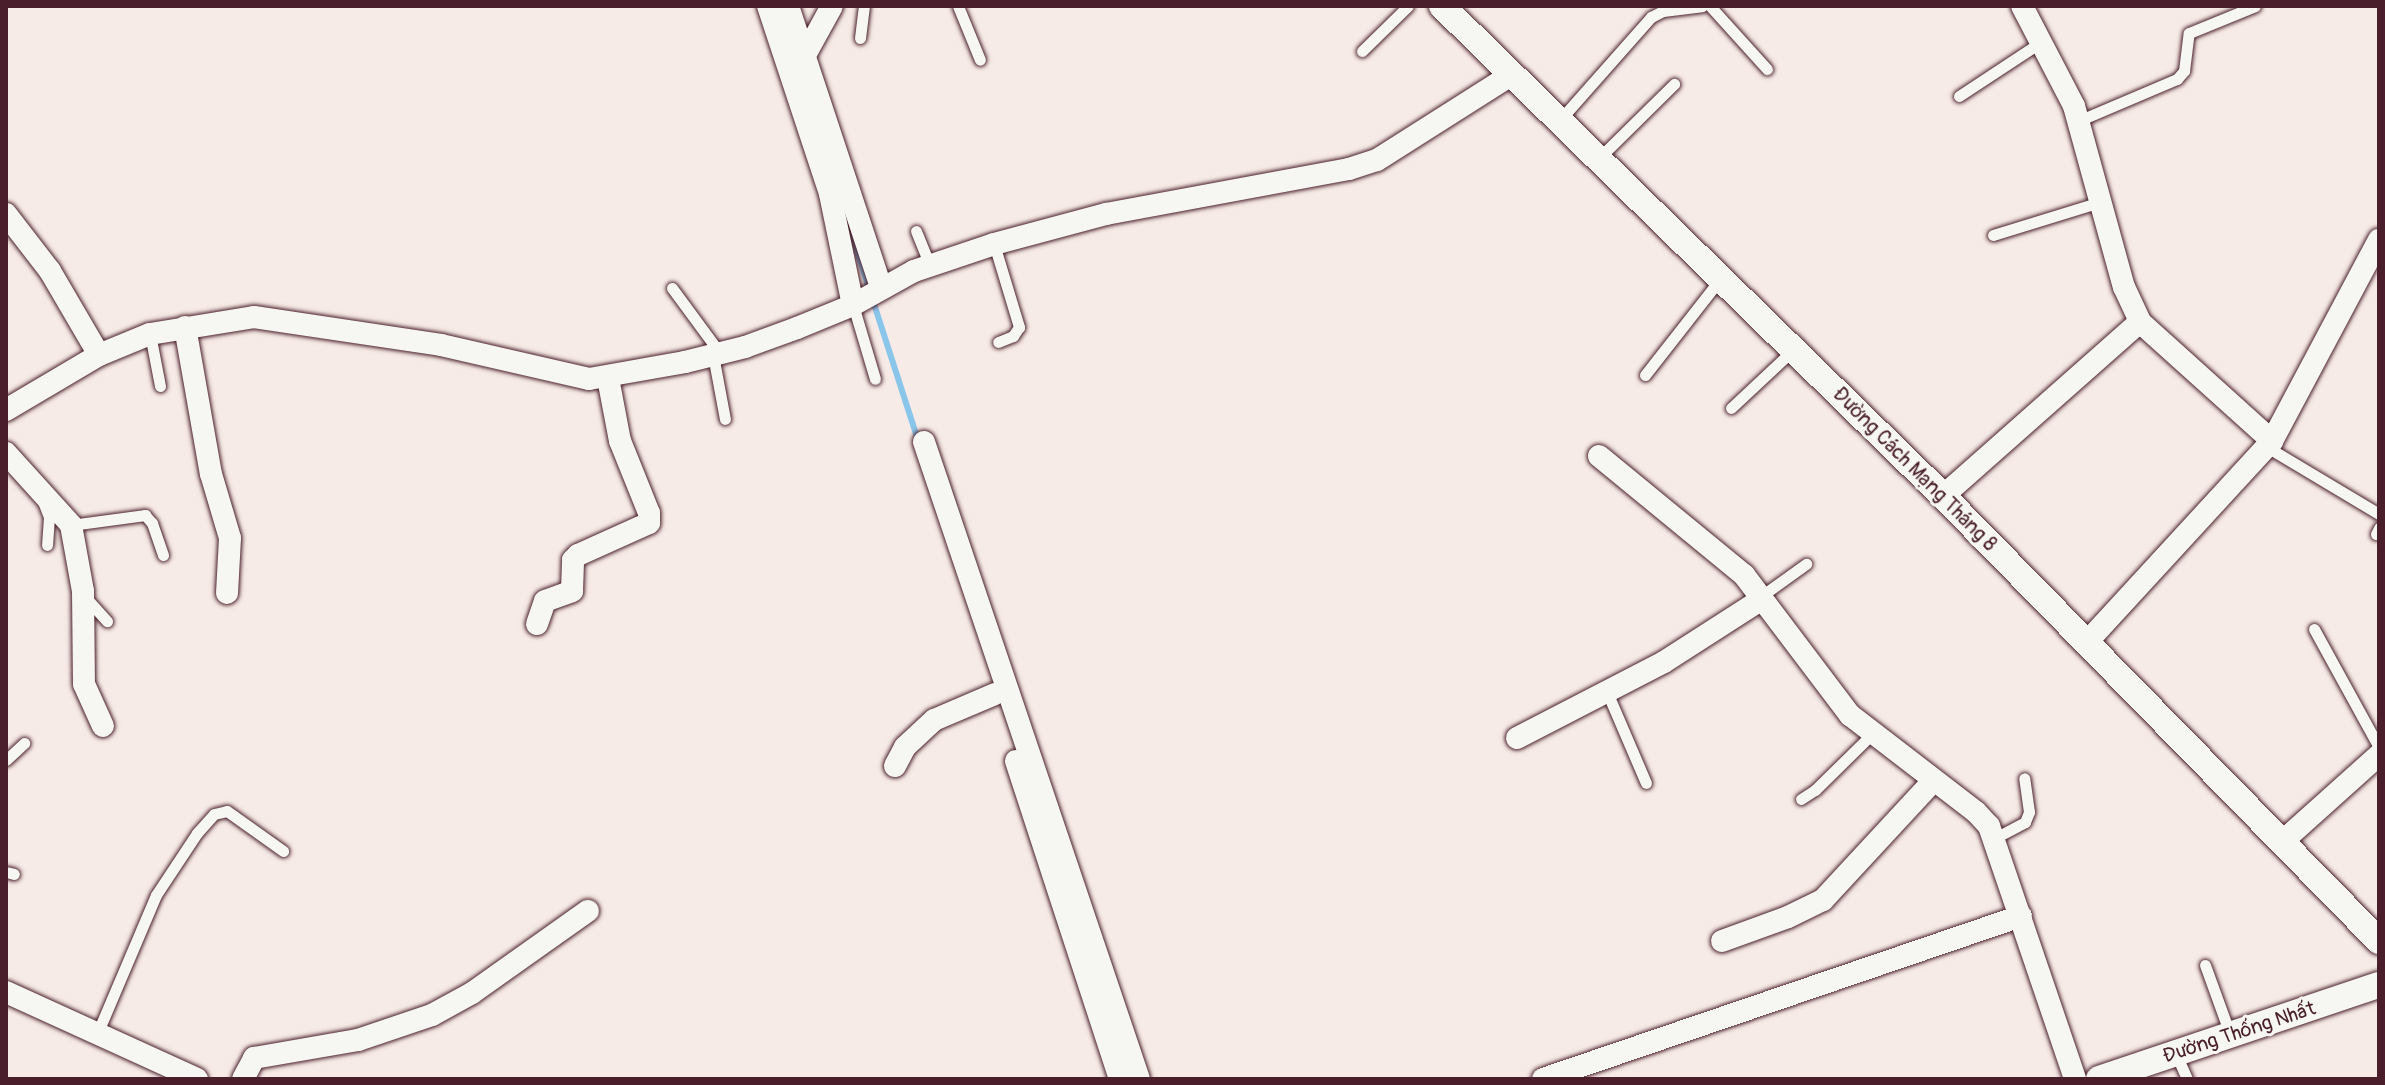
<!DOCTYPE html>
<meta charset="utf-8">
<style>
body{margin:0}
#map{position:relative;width:2385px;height:1085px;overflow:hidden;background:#f7ebe7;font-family:Pangolin,sans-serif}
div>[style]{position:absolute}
.stream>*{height:6px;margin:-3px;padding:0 3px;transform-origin:3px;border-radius:3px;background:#8ac5ea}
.roads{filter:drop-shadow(0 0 2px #4a1f2b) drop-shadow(0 0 2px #4a1f2b)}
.service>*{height:11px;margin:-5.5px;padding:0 5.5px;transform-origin:5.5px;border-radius:5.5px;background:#f6f6f2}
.minor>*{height:22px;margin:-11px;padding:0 11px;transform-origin:11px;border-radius:11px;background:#f6f6f2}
.tertiary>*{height:26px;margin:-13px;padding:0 13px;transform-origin:13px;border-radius:13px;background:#f6f6f2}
span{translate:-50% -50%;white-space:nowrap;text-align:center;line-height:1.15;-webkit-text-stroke:6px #f6f6f2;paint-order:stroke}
.street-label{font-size:20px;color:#4a1f2b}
.frame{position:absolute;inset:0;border:8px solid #4a1f2b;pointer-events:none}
</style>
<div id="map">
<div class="stream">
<div style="left:844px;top:211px;width:241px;rotate:72.1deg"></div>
</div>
<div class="roads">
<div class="service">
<div style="left:958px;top:6px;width:58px;rotate:67.8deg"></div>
<div style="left:1710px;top:6px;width:85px;rotate:47.9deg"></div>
<div style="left:860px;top:38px;width:32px;rotate:-83deg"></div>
<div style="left:1362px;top:51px;width:64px;rotate:-44.4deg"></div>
<div style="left:1959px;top:96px;width:98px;rotate:-33.4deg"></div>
<div style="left:1559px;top:121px;width:139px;rotate:-48.5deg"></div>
<div style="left:1651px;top:17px;width:13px;rotate:-27deg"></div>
<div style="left:1663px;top:11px;width:39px;rotate:-7deg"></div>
<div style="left:2078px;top:121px;width:108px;rotate:-23deg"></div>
<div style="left:2177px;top:79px;width:11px;rotate:-49deg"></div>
<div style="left:2184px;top:71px;width:38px;rotate:-83deg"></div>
<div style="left:2189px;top:33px;width:71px;rotate:-22.2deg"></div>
<div style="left:1598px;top:159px;width:107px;rotate:-44.6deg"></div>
<div style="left:916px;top:231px;width:38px;rotate:68deg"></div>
<div style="left:1993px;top:235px;width:112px;rotate:-17.1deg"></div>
<div style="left:994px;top:244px;width:87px;rotate:73.2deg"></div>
<div style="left:1019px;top:327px;width:11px;rotate:124deg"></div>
<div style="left:1013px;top:336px;width:16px;rotate:158deg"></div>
<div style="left:672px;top:288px;width:81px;rotate:53.6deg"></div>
<div style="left:853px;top:305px;width:77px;rotate:73.4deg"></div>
<div style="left:150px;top:334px;width:53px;rotate:79.1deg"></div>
<div style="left:713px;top:355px;width:65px;rotate:79.4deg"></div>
<div style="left:1645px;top:375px;width:123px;rotate:-51.9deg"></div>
<div style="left:1731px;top:408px;width:86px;rotate:-43.1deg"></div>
<div style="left:2267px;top:447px;width:131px;rotate:30.9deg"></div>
<div style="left:44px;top:504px;width:14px;rotate:69deg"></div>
<div style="left:49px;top:517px;width:28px;rotate:94deg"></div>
<div style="left:71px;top:525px;width:75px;rotate:-7.7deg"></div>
<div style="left:145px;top:515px;width:11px;rotate:49deg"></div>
<div style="left:152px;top:523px;width:34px;rotate:71deg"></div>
<div style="left:2376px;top:534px;width:7px;rotate:-63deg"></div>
<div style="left:1760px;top:597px;width:57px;rotate:-35.7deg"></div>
<div style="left:87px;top:599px;width:30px;rotate:48deg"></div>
<div style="left:2314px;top:629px;width:135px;rotate:61.2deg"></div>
<div style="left:1607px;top:692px;width:99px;rotate:66.8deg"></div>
<div style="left:6px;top:760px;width:25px;rotate:-43deg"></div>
<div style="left:1801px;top:799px;width:17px;rotate:-33deg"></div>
<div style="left:1815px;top:790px;width:80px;rotate:-44.5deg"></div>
<div style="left:1995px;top:838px;width:34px;rotate:-28deg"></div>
<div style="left:2025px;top:822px;width:11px;rotate:-68deg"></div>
<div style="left:2029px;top:812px;width:34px;rotate:-98deg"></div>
<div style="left:6px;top:872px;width:8px;rotate:14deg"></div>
<div style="left:2205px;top:965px;width:73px;rotate:70.1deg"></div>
<div style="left:97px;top:1034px;width:151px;rotate:-67deg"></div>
<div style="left:156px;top:895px;width:74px;rotate:-56.5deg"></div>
<div style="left:197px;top:833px;width:25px;rotate:-48deg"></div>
<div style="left:214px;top:814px;width:13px;rotate:-13deg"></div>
<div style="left:227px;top:811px;width:69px;rotate:35.5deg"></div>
<div style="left:2176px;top:1054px;width:27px;rotate:66deg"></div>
</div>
<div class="minor">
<div style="left:768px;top:6px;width:198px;rotate:71.7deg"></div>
<div style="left:830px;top:194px;width:113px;rotate:78.3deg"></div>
<div style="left:788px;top:6px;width:296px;rotate:71.7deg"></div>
<div style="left:2022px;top:6px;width:113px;rotate:62.5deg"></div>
<div style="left:2074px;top:106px;width:188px;rotate:74.6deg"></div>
<div style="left:2124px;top:287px;width:38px;rotate:65deg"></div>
<div style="left:2140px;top:322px;width:178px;rotate:42deg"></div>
<div style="left:804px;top:57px;width:58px;rotate:-61.2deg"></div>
<div style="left:6px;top:214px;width:72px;rotate:52.3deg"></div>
<div style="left:50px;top:271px;width:97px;rotate:59.7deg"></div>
<div style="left:185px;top:327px;width:149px;rotate:80deg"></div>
<div style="left:211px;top:474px;width:67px;rotate:73.5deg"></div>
<div style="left:230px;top:538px;width:55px;rotate:93.1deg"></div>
<div style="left:6px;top:410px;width:108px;rotate:-30.6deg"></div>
<div style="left:99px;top:355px;width:55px;rotate:-22.4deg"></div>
<div style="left:150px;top:334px;width:105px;rotate:-9.3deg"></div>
<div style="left:254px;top:317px;width:189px;rotate:8.5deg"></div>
<div style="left:441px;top:345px;width:152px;rotate:12.9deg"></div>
<div style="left:589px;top:379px;width:97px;rotate:-10deg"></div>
<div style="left:685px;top:362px;width:62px;rotate:-14deg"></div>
<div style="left:745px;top:347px;width:55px;rotate:-20.1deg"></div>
<div style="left:797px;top:328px;width:61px;rotate:-22.3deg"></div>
<div style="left:853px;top:305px;width:70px;rotate:-29.1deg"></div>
<div style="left:914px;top:271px;width:84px;rotate:-18.6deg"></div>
<div style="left:994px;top:244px;width:116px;rotate:-15deg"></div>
<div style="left:1106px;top:214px;width:247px;rotate:-10.5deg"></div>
<div style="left:1349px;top:169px;width:29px;rotate:-18deg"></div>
<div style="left:1377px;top:160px;width:159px;rotate:-32.4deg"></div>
<div style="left:924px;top:442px;width:672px;rotate:71.35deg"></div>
<div style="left:6px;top:453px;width:97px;rotate:47.9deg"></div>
<div style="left:71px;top:525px;width:67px;rotate:79.7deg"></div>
<div style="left:83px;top:591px;width:93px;rotate:89.4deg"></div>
<div style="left:84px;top:684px;width:46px;rotate:65.7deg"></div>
<div style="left:1599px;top:456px;width:188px;rotate:39.4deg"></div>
<div style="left:1744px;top:575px;width:176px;rotate:52.9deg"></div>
<div style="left:1850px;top:715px;width:159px;rotate:37.6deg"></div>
<div style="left:1976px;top:812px;width:19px;rotate:47deg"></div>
<div style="left:1989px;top:826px;width:267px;rotate:71.2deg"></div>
<div style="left:1943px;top:496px;width:263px;rotate:-41.5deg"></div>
<div style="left:537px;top:624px;width:24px;rotate:-71deg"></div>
<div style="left:545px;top:601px;width:29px;rotate:-20deg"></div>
<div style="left:572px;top:591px;width:31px;rotate:-88deg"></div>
<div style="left:573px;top:560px;width:7px;rotate:-45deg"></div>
<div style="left:578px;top:555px;width:78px;rotate:-24.3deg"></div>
<div style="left:649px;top:523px;width:10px;rotate:-90deg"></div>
<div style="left:649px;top:513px;width:78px;rotate:-111.9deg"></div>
<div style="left:620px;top:441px;width:64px;rotate:-100.8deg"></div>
<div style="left:2087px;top:642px;width:273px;rotate:-47.4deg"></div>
<div style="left:2272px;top:441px;width:228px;rotate:-62deg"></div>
<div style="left:1517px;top:738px;width:165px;rotate:-27.3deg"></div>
<div style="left:1664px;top:662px;width:117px;rotate:-32.7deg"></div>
<div style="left:1016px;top:761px;width:335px;rotate:71.9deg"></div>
<div style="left:895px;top:766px;width:21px;rotate:-62deg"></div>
<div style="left:905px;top:747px;width:40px;rotate:-43deg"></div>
<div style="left:934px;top:720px;width:66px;rotate:-23.1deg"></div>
<div style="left:2283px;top:841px;width:129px;rotate:-41.9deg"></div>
<div style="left:1722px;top:941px;width:70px;rotate:-20deg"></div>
<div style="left:1788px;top:917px;width:39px;rotate:-26deg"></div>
<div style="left:1823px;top:900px;width:163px;rotate:-47.2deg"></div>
<div style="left:6px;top:992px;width:210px;rotate:24.5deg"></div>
<div style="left:243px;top:1079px;width:24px;rotate:-62deg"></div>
<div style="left:254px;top:1058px;width:106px;rotate:-9.8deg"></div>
<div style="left:358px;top:1040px;width:78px;rotate:-18.7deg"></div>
<div style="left:432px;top:1015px;width:46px;rotate:-28.8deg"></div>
<div style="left:472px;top:993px;width:142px;rotate:-35.3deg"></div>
<div style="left:1543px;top:1079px;width:505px;rotate:-18.83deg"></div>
</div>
<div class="tertiary">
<div style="left:1442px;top:6px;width:701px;rotate:44.36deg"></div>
<div style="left:1943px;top:496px;width:623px;rotate:45.59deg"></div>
<div style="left:2099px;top:1079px;width:295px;rotate:-18.6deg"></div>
</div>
</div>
<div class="street-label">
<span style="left:1915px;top:469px;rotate:45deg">Đường Cách Mạng Tháng 8</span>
<span style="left:2239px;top:1032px;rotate:-18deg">Đường Thống Nhất</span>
</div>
<div class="frame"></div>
</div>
